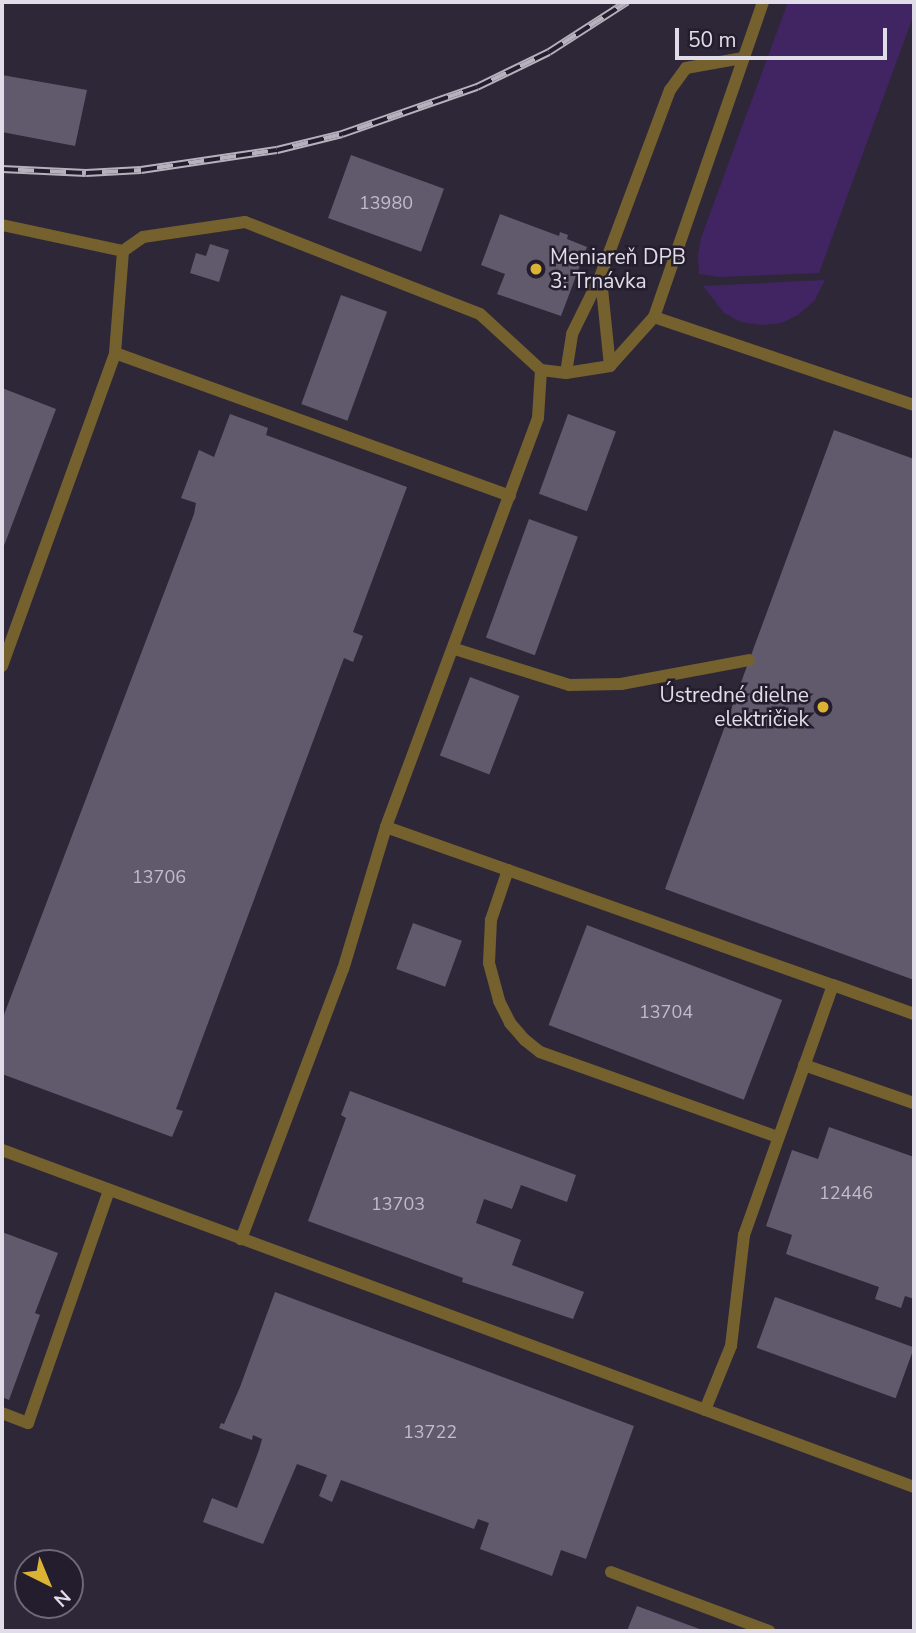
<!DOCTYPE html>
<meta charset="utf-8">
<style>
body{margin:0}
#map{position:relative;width:916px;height:1633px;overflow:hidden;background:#2e2738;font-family:"Nunito Sans",sans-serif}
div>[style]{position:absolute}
.green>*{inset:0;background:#412562}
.building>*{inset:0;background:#615a6d;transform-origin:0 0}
.service>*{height:12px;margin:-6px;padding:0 6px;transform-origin:6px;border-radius:6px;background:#74612e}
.rail>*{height:8px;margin-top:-4px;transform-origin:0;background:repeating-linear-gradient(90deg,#241d2d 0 16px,#b6b1bd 0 32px);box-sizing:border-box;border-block:2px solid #b6b1bd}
.dots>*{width:19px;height:19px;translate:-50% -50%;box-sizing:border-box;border:4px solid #241d2d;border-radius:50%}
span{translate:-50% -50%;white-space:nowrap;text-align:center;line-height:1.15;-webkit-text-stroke:5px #241d2d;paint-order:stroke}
.number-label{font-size:18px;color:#c1bcc9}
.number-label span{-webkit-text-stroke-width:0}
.poi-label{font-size:21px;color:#e1dde8}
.left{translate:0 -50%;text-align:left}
.right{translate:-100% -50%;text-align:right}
.frame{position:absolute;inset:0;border:4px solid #e1dde8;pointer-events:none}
.north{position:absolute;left:14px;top:1549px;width:70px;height:70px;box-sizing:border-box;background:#241d2d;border:2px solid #706a78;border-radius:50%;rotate:137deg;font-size:19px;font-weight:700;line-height:28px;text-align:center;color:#e1dde8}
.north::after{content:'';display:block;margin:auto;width:24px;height:32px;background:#dbb233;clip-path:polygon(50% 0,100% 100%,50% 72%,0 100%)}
.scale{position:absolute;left:675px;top:28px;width:212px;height:32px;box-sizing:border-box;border:4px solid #e1dde8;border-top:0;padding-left:9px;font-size:21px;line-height:24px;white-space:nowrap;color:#e1dde8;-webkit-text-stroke:5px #241d2d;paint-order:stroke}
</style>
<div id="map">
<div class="green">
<div style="clip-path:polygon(788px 2px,914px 2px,914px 14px,819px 273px,720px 277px,699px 274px,698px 254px,701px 238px)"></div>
<div style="clip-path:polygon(825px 280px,814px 301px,798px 315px,781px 323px,761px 325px,741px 322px,724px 313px,703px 286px)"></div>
</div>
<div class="building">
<div style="clip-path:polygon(2px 75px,87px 90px,75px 146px,2px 132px)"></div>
<div style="left:351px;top:155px;width:99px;height:67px;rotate:20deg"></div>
<div style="clip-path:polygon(500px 214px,559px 236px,560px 232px,568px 235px,567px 239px,587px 247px,561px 316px,497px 294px,505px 274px,481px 265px)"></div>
<div style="clip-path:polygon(210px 244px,229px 250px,219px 282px,190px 273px,196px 253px,206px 256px)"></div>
<div style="left:341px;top:295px;width:49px;height:116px;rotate:20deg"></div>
<div style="clip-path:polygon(2px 388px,56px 409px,2px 551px)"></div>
<div style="clip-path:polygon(230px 414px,268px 428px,266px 435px,407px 487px,353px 632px,363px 636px,353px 662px,344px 658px,176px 1109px,183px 1111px,172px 1137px,2px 1074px,2px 1020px,194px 514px,196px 503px,181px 498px,199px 450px,214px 457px)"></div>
<div style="left:568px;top:414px;width:51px;height:85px;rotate:20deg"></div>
<div style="clip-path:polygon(834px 430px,914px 459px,914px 980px,665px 889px)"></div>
<div style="left:529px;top:519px;width:52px;height:126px;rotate:20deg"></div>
<div style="left:470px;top:677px;width:53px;height:84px;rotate:21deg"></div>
<div style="left:413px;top:923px;width:52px;height:49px;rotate:20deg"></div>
<div style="left:587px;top:925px;width:209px;height:107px;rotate:21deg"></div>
<div style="clip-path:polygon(350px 1091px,576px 1175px,567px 1202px,521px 1185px,512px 1209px,484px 1199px,476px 1223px,521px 1240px,512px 1265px,584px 1292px,573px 1319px,462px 1282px,463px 1278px,308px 1221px,346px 1118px,341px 1115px)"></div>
<div style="clip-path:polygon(829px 1127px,914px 1157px,914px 1299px,905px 1296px,901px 1308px,875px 1299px,879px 1287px,786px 1254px,792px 1235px,766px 1226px,792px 1150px,818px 1159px)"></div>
<div style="clip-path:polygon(2px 1232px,58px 1253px,35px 1313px,40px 1315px,9px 1400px,2px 1397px)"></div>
<div style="clip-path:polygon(275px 1292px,634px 1426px,586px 1559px,561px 1550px,552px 1576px,480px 1549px,489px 1523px,478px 1519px,474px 1529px,341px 1480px,332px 1502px,319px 1496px,327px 1475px,297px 1464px,263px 1544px,203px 1522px,212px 1498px,237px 1508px,259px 1450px,262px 1439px,253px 1435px,252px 1440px,219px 1428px,221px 1423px,224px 1424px,240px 1387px)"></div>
<div style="left:775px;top:1297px;width:148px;height:54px;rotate:20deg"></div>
<div style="clip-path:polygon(637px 1606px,705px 1631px,627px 1631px)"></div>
</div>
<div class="service">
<div style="left:2px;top:225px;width:124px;rotate:12.1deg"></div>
<div style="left:123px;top:251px;width:24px;rotate:-35deg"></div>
<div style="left:143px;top:237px;width:103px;rotate:-8.4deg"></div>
<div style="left:245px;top:222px;width:252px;rotate:21.4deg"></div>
<div style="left:480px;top:314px;width:83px;rotate:42.6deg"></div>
<div style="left:541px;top:370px;width:48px;rotate:93.6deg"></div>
<div style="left:538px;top:418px;width:436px;rotate:110.4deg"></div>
<div style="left:386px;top:827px;width:148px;rotate:106.8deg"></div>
<div style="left:343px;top:969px;width:289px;rotate:110.7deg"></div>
<div style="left:601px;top:279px;width:87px;rotate:84.1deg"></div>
<div style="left:654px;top:317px;width:274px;rotate:18.7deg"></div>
<div style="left:115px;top:353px;width:420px;rotate:19.9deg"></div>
<div style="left:541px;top:370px;width:25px;rotate:7deg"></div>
<div style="left:566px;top:373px;width:45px;rotate:-9deg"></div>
<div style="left:610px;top:366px;width:66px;rotate:-48.1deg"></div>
<div style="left:654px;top:317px;width:333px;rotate:-70.9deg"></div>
<div style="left:566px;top:373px;width:39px;rotate:-81deg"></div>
<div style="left:572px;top:334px;width:64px;rotate:-63.8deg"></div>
<div style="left:600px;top:277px;width:200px;rotate:-69.5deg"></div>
<div style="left:670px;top:90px;width:27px;rotate:-54deg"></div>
<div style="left:686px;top:68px;width:58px;rotate:-10deg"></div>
<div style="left:455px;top:649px;width:120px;rotate:17.5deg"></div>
<div style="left:569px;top:685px;width:52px;rotate:-1.1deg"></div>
<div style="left:621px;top:684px;width:130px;rotate:-10.6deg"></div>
<div style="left:2px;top:666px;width:333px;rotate:-70.1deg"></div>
<div style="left:115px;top:353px;width:102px;rotate:-85.5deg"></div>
<div style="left:386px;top:827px;width:474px;rotate:19.5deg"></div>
<div style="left:508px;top:870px;width:53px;rotate:108.8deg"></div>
<div style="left:491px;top:920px;width:43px;rotate:92.7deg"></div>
<div style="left:489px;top:963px;width:39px;rotate:75deg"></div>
<div style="left:499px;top:1001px;width:25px;rotate:63deg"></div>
<div style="left:510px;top:1023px;width:23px;rotate:49deg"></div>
<div style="left:525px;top:1040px;width:19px;rotate:39deg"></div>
<div style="left:540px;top:1052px;width:252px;rotate:19.7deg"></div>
<div style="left:804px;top:1065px;width:116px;rotate:19.1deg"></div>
<div style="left:2px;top:1150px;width:972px;rotate:20.28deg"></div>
<div style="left:705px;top:1410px;width:69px;rotate:-67.9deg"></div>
<div style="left:731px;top:1346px;width:112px;rotate:-83.3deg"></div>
<div style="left:744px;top:1235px;width:265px;rotate:-70.4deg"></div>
<div style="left:833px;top:985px;width:86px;rotate:19.7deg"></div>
<div style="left:2px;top:1413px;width:28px;rotate:21deg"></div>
<div style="left:28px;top:1423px;width:247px;rotate:-70.8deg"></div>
<div style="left:611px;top:1572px;width:169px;rotate:20.5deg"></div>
</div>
<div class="rail">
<div style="left:2px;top:169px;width:84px;rotate:2.7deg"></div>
<div style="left:86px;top:173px;width:55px;rotate:-3.1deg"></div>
<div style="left:141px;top:170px;width:137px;rotate:-8.4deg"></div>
<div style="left:277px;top:150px;width:67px;rotate:-13.8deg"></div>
<div style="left:342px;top:134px;width:143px;rotate:-19.2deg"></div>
<div style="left:477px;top:87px;width:80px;rotate:-25.9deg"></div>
<div style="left:549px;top:52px;width:93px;rotate:-32.7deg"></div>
</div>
<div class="dots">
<div style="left:536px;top:269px;background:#dbb233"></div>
<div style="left:823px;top:707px;background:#dbb233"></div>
</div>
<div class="number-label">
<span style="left:386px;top:203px">13980</span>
<span style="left:159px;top:877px">13706</span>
<span style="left:666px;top:1012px">13704</span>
<span style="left:846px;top:1193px">12446</span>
<span style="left:398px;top:1204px">13703</span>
<span style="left:430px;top:1432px">13722</span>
</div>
<div class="poi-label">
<span class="left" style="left:550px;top:269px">Meniareň DPB<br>3: Trnávka</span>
<span class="right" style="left:809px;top:707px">Ústredné dielne<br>električiek</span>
</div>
<div class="frame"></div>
<div class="north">N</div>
<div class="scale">50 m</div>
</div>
